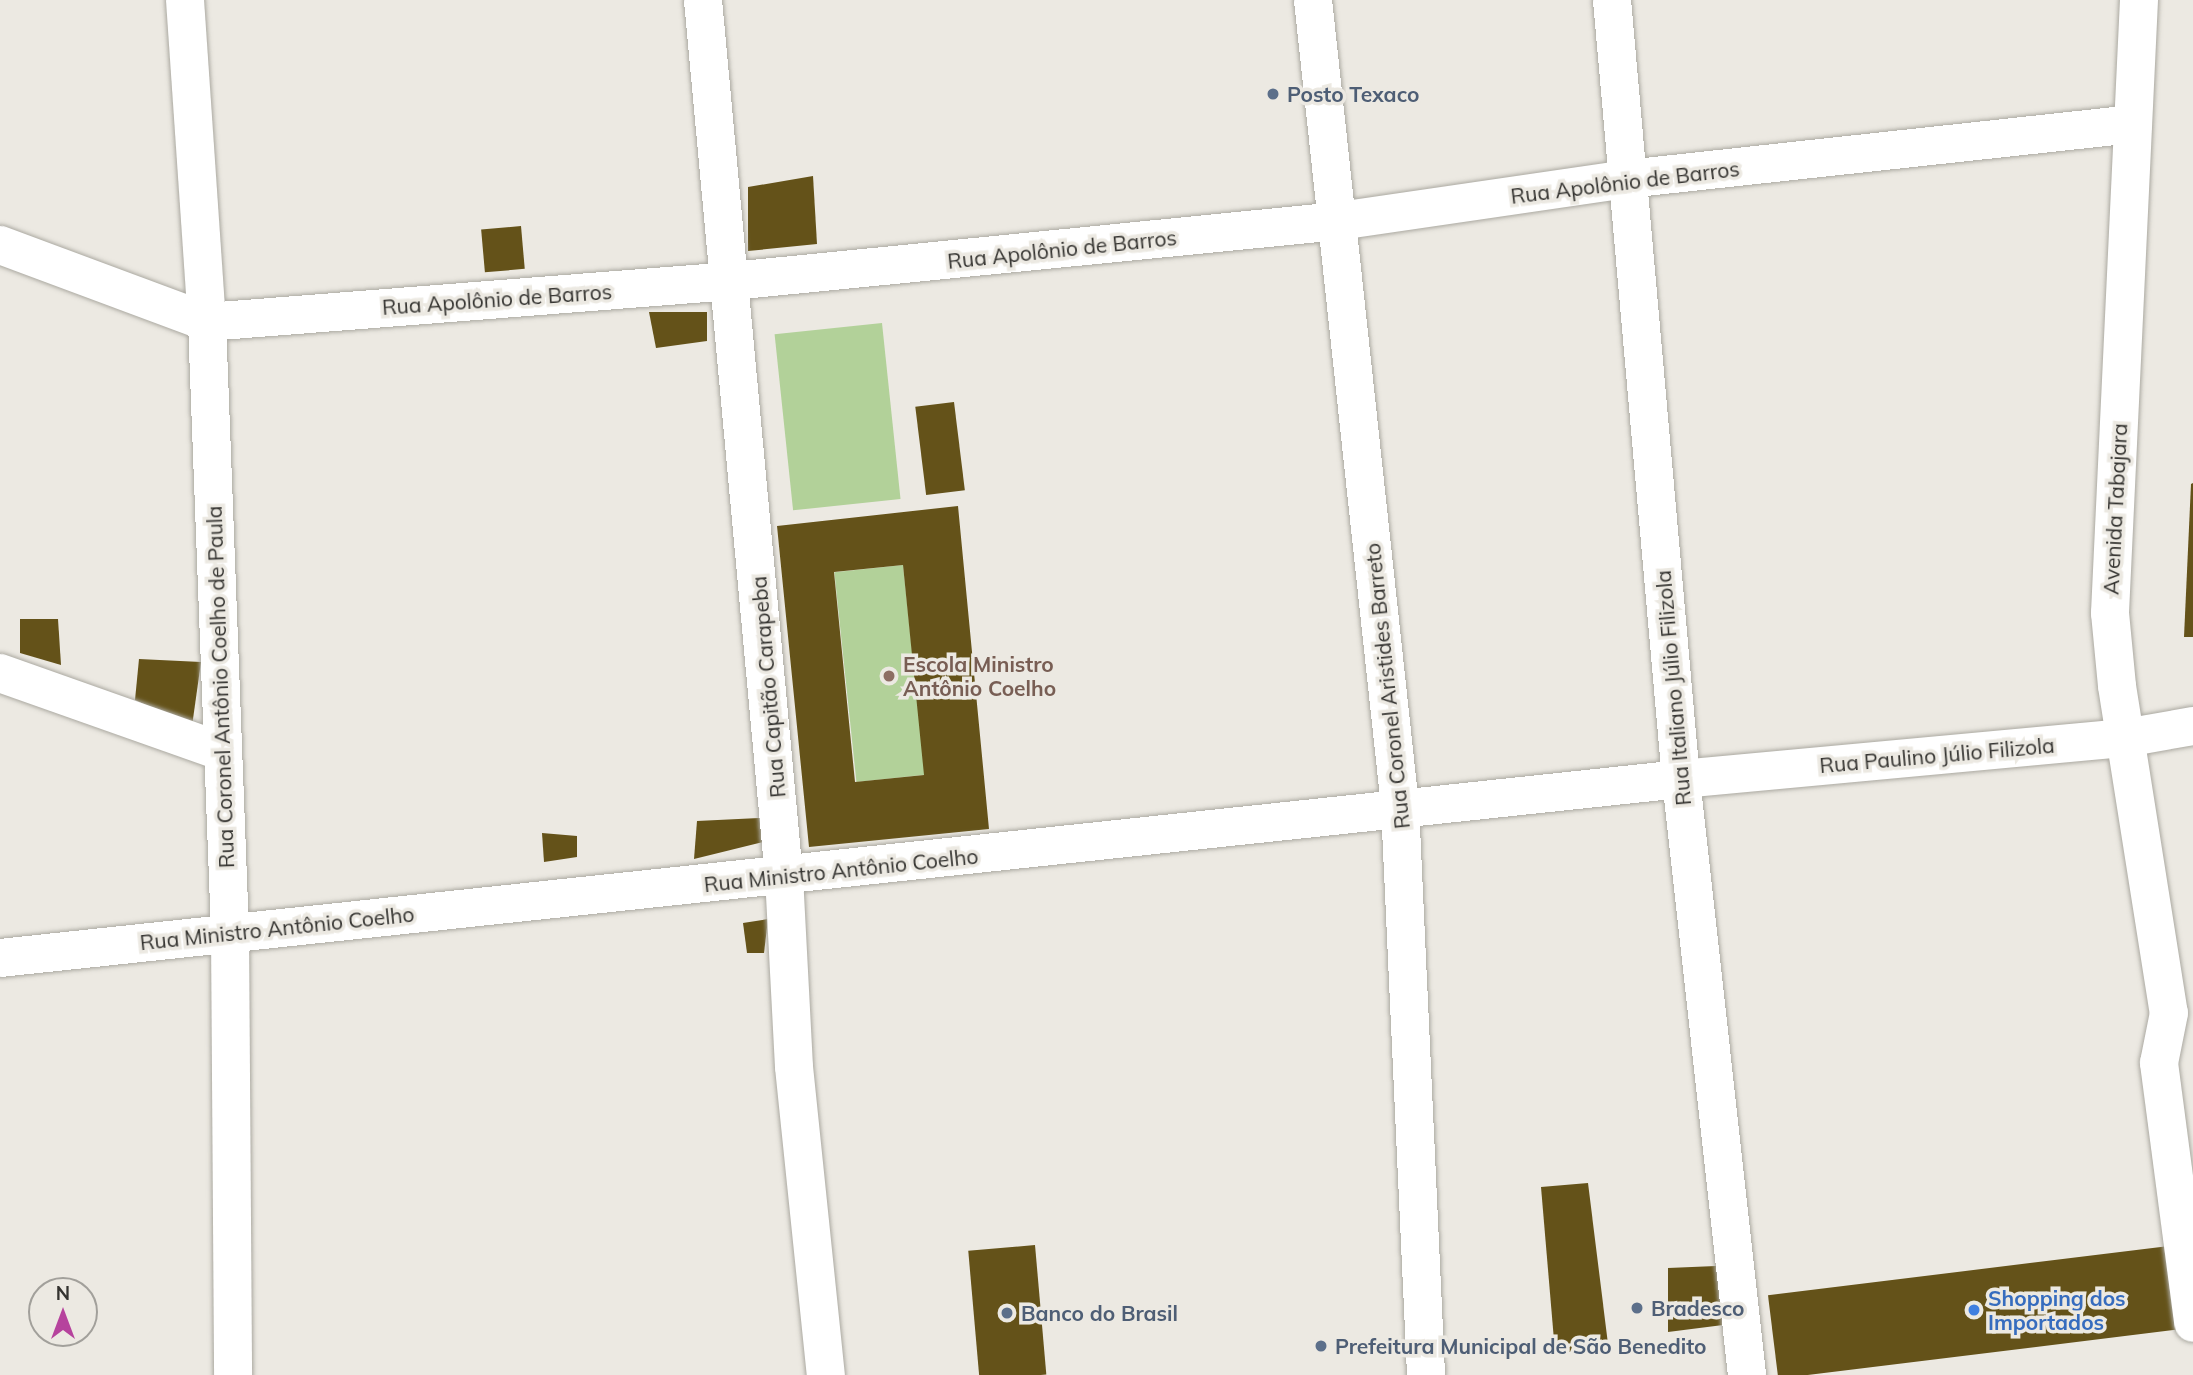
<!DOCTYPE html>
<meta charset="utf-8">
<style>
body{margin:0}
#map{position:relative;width:2193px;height:1375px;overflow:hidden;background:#ece9e2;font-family:Mulish,sans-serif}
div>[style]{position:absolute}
.green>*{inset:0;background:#b2d199;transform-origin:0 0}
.building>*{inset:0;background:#645219;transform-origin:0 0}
.roads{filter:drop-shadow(0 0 2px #aba9a1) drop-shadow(0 0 2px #aba9a1)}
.minor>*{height:38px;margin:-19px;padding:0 19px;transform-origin:19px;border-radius:19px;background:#fff}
.tertiary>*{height:38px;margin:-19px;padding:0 19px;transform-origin:19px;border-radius:19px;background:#fff}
.secondary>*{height:38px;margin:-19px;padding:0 19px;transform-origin:19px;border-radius:19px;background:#fff}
.dots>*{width:19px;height:19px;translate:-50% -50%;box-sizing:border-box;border:4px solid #ece9e2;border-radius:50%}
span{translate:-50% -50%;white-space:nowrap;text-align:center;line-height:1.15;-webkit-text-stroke:7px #ece9e2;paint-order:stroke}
.service-label{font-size:21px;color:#4e5e75;font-weight:700}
.left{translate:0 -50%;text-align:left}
.street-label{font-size:21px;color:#343330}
.education-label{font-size:21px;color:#785e54;font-weight:700}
.shop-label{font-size:21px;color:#366cbe;font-weight:700}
.north{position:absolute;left:28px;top:1277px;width:70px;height:70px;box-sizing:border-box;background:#ece9e2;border:2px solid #a2a09b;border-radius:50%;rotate:0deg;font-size:19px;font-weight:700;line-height:28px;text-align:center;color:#343330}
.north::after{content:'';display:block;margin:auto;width:24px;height:32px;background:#b6439d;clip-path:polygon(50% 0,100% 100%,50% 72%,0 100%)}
</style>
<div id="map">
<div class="green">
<div style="left:882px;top:323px;width:177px;height:108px;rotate:84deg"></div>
<div style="left:903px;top:565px;width:211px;height:69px;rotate:84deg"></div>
</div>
<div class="building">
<div style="clip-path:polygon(813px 176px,817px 244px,748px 251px,748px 187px)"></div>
<div style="left:521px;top:226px;width:43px;height:40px;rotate:85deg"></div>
<div style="clip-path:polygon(649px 312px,707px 312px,707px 341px,656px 348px)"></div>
<div style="left:954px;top:402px;width:89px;height:39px;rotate:83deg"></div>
<div style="clip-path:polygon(2193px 483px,2193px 637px,2184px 637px,2191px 484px)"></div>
<div style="clip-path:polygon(evenodd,958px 506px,989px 829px,809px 847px,777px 526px,958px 506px,903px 565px,924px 775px,855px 782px,834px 572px,903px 565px)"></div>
<div style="clip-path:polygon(20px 619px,58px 619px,61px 665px,20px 653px)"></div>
<div style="clip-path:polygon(139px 659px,201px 662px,192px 726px,135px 700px)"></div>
<div style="clip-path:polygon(759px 818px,763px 842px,694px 859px,697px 821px)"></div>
<div style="clip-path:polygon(542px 833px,577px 836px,577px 857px,544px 862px)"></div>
<div style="clip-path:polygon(768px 919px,764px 953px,747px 953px,743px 923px)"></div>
<div style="clip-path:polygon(1588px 1183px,1609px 1352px,1555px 1352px,1541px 1187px)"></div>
<div style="left:1035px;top:1245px;width:130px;height:67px;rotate:85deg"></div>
<div style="left:2169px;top:1246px;width:84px;height:404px;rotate:83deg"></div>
<div style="clip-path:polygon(1716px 1266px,1723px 1325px,1668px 1332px,1668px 1268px)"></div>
</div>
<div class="roads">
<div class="minor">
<div style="left:185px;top:0;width:323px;rotate:86.1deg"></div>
<div style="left:207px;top:322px;width:611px;rotate:87.84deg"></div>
<div style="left:230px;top:933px;width:442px;rotate:89.6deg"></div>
<div style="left:703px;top:0;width:880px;rotate:84.72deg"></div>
<div style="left:784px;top:876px;width:191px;rotate:87deg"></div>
<div style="left:794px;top:1067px;width:310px;rotate:84.1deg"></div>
<div style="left:2139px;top:0;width:614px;rotate:92.71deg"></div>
<div style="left:2110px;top:613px;width:73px;rotate:84.5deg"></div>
<div style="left:2117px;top:686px;width:331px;rotate:81deg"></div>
<div style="left:2169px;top:1013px;width:51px;rotate:101.3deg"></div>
<div style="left:2159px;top:1063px;width:262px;rotate:82.5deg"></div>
<div style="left:0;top:245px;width:221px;rotate:20.4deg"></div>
<div style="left:207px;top:322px;width:527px;rotate:-4.47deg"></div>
<div style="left:732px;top:281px;width:610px;rotate:-5.65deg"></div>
<div style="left:1339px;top:221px;width:291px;rotate:-8.3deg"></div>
<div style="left:1627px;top:179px;width:509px;rotate:-6.2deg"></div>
<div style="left:0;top:673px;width:233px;rotate:19.5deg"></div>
<div style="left:1681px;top:779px;width:446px;rotate:-5.3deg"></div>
<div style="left:2125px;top:738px;width:69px;rotate:-10deg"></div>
</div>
<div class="tertiary">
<div style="left:0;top:958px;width:1691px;rotate:-6.08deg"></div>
</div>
<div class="secondary">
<div style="left:1313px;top:0;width:811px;rotate:83.84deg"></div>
<div style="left:1400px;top:806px;width:570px;rotate:87.38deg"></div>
<div style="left:1612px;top:0;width:782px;rotate:84.94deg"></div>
<div style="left:1681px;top:779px;width:600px;rotate:83.68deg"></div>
</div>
</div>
<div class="dots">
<div style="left:1273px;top:94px;background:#5c6f8a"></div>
<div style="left:889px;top:676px;background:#8d6e63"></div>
<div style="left:1637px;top:1308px;background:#5c6f8a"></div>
<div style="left:1974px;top:1310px;background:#3f7fe0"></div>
<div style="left:1007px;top:1313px;background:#5c6f8a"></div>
<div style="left:1321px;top:1346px;background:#5c6f8a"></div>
</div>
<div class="service-label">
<span class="left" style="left:1287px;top:94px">Posto Texaco</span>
<span class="left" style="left:1651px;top:1308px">Bradesco</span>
<span class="left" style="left:1021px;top:1313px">Banco do Brasil</span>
<span class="left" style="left:1335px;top:1346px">Prefeitura Municipal de São Benedito</span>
</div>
<div class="street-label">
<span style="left:1625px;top:182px;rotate:-7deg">Rua Apolônio de Barros</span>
<span style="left:1062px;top:249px;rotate:-6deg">Rua Apolônio de Barros</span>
<span style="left:497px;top:299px;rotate:-4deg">Rua Apolônio de Barros</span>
<span style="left:2115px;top:509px;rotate:-87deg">Avenida Tabajara</span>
<span style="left:1387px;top:686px;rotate:-96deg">Rua Coronel Aristides Barreto</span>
<span style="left:220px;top:687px;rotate:-92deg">Rua Coronel Antônio Coelho de Paula</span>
<span style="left:768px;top:687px;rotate:-95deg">Rua Capitão Carapeba</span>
<span style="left:1673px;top:688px;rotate:-95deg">Rua Italiano Júlio Filizola</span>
<span style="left:1937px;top:755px;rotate:-5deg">Rua Paulino Júlio Filizola</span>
<span style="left:841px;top:870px;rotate:-6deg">Rua Ministro Antônio Coelho</span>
<span style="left:277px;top:928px;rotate:-6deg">Rua Ministro Antônio Coelho</span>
</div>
<div class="education-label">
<span class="left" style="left:903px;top:676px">Escola Ministro<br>Antônio Coelho</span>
</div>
<div class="shop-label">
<span class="left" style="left:1988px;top:1310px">Shopping dos<br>Importados</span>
</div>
<div class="north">N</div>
</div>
